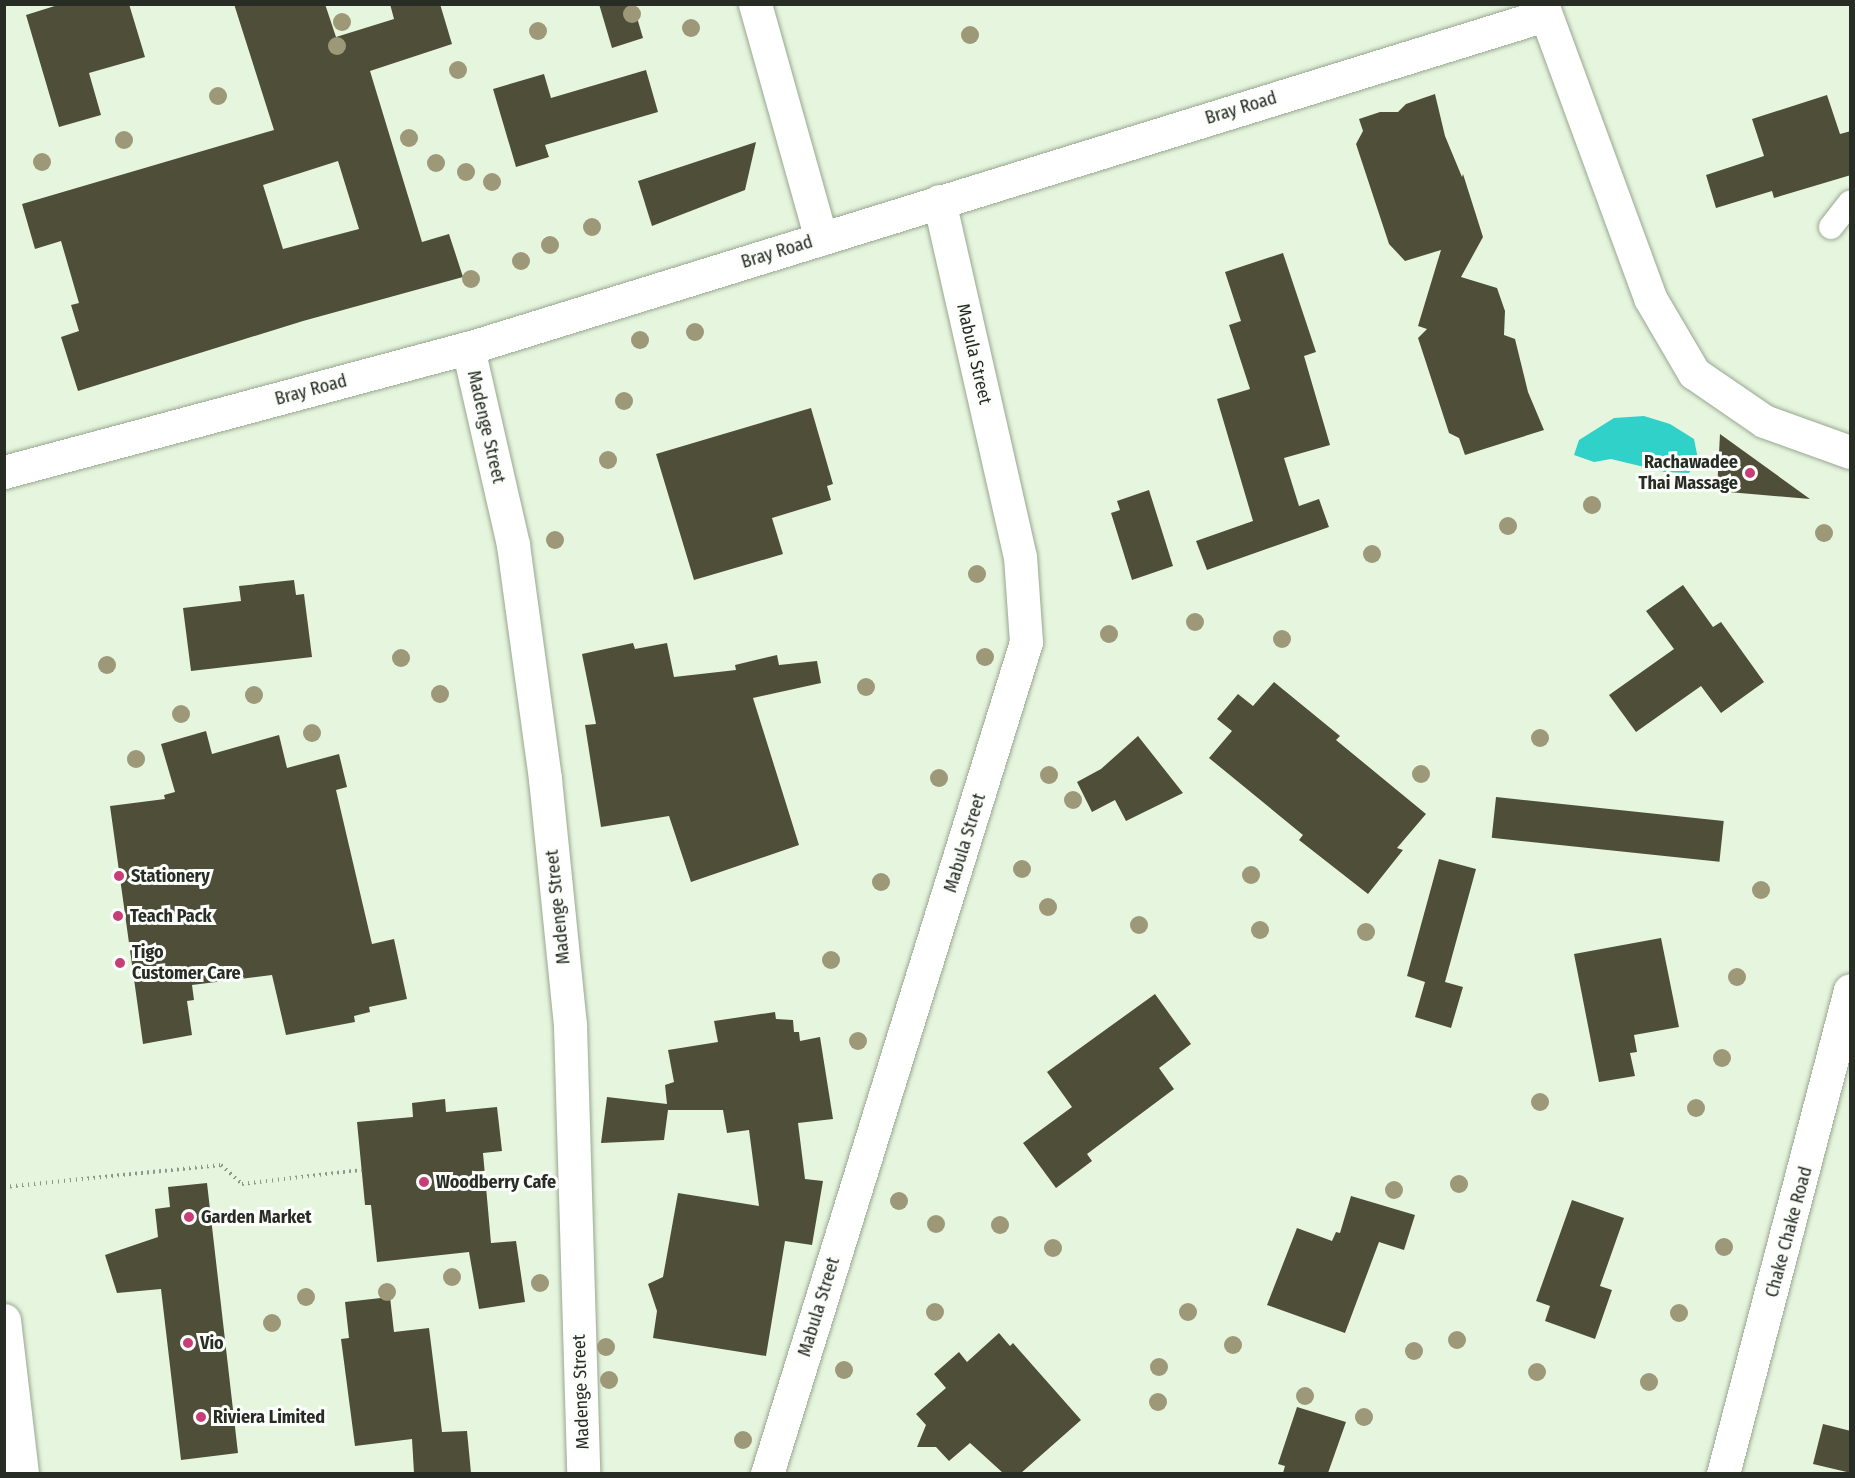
<!DOCTYPE html>
<style>
body{margin:0}
#map{position:relative;width:1855px;height:1478px;overflow:hidden;background:#e6f6de;font-family:"Fira Sans Condensed",sans-serif}
div>[style]{position:absolute}
.water>*{inset:0;background:#2fd1c9}
.building>*{inset:0;background:#4f4f39;transform-origin:0 0}
.path>*{height:4px;margin-top:-2px;transform-origin:0;background:repeating-linear-gradient(90deg,#8d9988 0 1.5px,transparent 0 6px)}
.roads{filter:drop-shadow(0 0 2px #99a791) drop-shadow(0 0 2px #99a791)}
.service>*{height:24px;margin:-12px;padding:0 12px;transform-origin:12px;border-radius:12px;background:#fff}
.minor>*{height:33px;margin:-16.5px;padding:0 16.5px;transform-origin:16.5px;border-radius:16.5px;background:#fff}
.tertiary>*{height:33px;margin:-16.5px;padding:0 16.5px;transform-origin:16.5px;border-radius:16.5px;background:#fff}
.trees>*{width:18px;height:18px;margin:-9px;border-radius:50%;background:#9d9878}
.dots>*{width:16px;height:16px;translate:-50% -50%;box-sizing:border-box;border:3px solid #fbfefa;border-radius:50%}
span{translate:-50% -50%;white-space:nowrap;text-align:center;line-height:1.15;-webkit-text-stroke:6px #fbfefa;paint-order:stroke}
.street-label{font-size:18px;color:#272d24}
.poi-label{font-size:18px;color:#272d24;font-weight:700}
.right{translate:-100% -50%;text-align:right}
.left{translate:0 -50%;text-align:left}
.frame{position:absolute;inset:0;border:6px solid #272d24;pointer-events:none}
</style>
<div id="map">
<div class="water">
<div style="clip-path:polygon(1644px 416px,1670px 424px,1694px 439px,1698px 459px,1689px 473px,1665px 472px,1611px 459px,1594px 462px,1574px 455px,1579px 440px,1614px 418px)"></div>
</div>
<div class="building">
<div style="clip-path:polygon(61px 4px,129px 4px,145px 57px,89px 73px,101px 115px,59px 127px,26px 15px)"></div>
<div style="clip-path:polygon(evenodd,234px 4px,325px 4px,336px 37px,394px 19px,390px 4px,440px 4px,452px 44px,370px 71px,422px 242px,449px 234px,463px 277px,303px 321px,78px 391px,61px 337px,79px 331px,71px 305px,79px 303px,61px 241px,35px 249px,22px 204px,274px 130px,234px 4px,338px 161px,359px 229px,283px 249px,263px 185px,338px 161px)"></div>
<div style="clip-path:polygon(599px 4px,633px 4px,643px 38px,612px 48px)"></div>
<div style="clip-path:polygon(646px 70px,658px 112px,545px 145px,549px 157px,516px 167px,493px 89px,544px 74px,551px 98px)"></div>
<div style="clip-path:polygon(1435px 94px,1445px 136px,1462px 177px,1463px 174px,1483px 237px,1461px 277px,1497px 288px,1505px 311px,1504px 335px,1515px 339px,1528px 392px,1544px 430px,1465px 455px,1459px 438px,1449px 433px,1418px 338px,1427px 329px,1418px 326px,1441px 250px,1405px 261px,1389px 244px,1356px 144px,1363px 131px,1359px 119px,1380px 112px,1398px 112px,1406px 104px)"></div>
<div style="clip-path:polygon(1827px 95px,1840px 134px,1851px 131px,1851px 175px,1774px 198px,1772px 191px,1716px 208px,1706px 175px,1764px 156px,1752px 119px)"></div>
<div style="clip-path:polygon(756px 142px,745px 190px,652px 226px,638px 181px)"></div>
<div style="clip-path:polygon(1283px 253px,1316px 352px,1304px 356px,1330px 445px,1284px 458px,1299px 506px,1319px 499px,1329px 527px,1207px 570px,1196px 541px,1253px 521px,1217px 399px,1250px 389px,1229px 325px,1241px 321px,1225px 272px)"></div>
<div style="clip-path:polygon(811px 408px,833px 484px,827px 486px,831px 500px,772px 518px,783px 554px,694px 580px,656px 454px)"></div>
<div style="clip-path:polygon(1720px 434px,1810px 499px,1717px 491px)"></div>
<div style="clip-path:polygon(1149px 490px,1173px 566px,1132px 580px,1111px 513px,1120px 510px,1117px 501px)"></div>
<div style="clip-path:polygon(294px 580px,296px 595px,304px 594px,312px 657px,191px 671px,183px 608px,241px 601px,239px 586px)"></div>
<div style="clip-path:polygon(1683px 585px,1713px 627px,1721px 622px,1764px 682px,1721px 713px,1701px 686px,1636px 732px,1609px 695px,1674px 649px,1646px 611px)"></div>
<div style="clip-path:polygon(633px 643px,635px 649px,667px 643px,674px 677px,736px 670px,735px 665px,777px 655px,779px 665px,817px 661px,821px 683px,753px 698px,799px 845px,691px 882px,669px 816px,601px 827px,585px 725px,596px 724px,582px 654px)"></div>
<div style="clip-path:polygon(1274px 682px,1340px 736px,1336px 740px,1426px 814px,1397px 848px,1403px 850px,1368px 894px,1299px 840px,1303px 835px,1209px 758px,1232px 731px,1217px 719px,1238px 694px,1253px 706px)"></div>
<div style="clip-path:polygon(206px 731px,212px 754px,279px 735px,287px 768px,339px 754px,347px 787px,336px 790px,372px 944px,394px 939px,407px 999px,369px 1007px,370px 1012px,354px 1016px,355px 1022px,286px 1035px,272px 975px,192px 985px,194px 1000px,187px 1001px,192px 1035px,143px 1044px,110px 806px,165px 799px,164px 795px,175px 792px,161px 744px)"></div>
<div style="clip-path:polygon(1138px 736px,1183px 793px,1126px 821px,1115px 800px,1092px 812px,1077px 782px,1101px 769px)"></div>
<div style="left:1496px;top:797px;width:229px;height:41px;rotate:6deg"></div>
<div style="clip-path:polygon(1439px 859px,1476px 869px,1445px 982px,1463px 987px,1451px 1028px,1415px 1017px,1425px 982px,1407px 976px)"></div>
<div style="clip-path:polygon(1661px 938px,1679px 1027px,1634px 1035px,1637px 1052px,1630px 1053px,1635px 1076px,1599px 1082px,1574px 954px)"></div>
<div style="clip-path:polygon(1155px 994px,1191px 1044px,1159px 1068px,1174px 1089px,1087px 1154px,1092px 1161px,1056px 1188px,1023px 1143px,1072px 1107px,1047px 1072px)"></div>
<div style="clip-path:polygon(775px 1012px,776px 1019px,793px 1020px,794px 1032px,799px 1032px,800px 1041px,820px 1037px,833px 1119px,798px 1123px,805px 1179px,823px 1181px,812px 1245px,785px 1241px,766px 1356px,653px 1338px,657px 1311px,648px 1284px,663px 1277px,678px 1193px,759px 1206px,749px 1130px,727px 1133px,723px 1110px,668px 1110px,664px 1140px,601px 1143px,607px 1097px,667px 1104px,665px 1085px,674px 1082px,668px 1050px,718px 1042px,714px 1021px)"></div>
<div style="clip-path:polygon(445px 1099px,446px 1112px,497px 1107px,502px 1151px,483px 1153px,491px 1243px,516px 1241px,525px 1302px,479px 1309px,469px 1252px,377px 1262px,371px 1205px,365px 1205px,357px 1122px,413px 1117px,412px 1103px)"></div>
<div style="clip-path:polygon(207px 1183px,238px 1453px,181px 1460px,161px 1289px,117px 1293px,105px 1255px,158px 1237px,155px 1209px,170px 1207px,168px 1187px)"></div>
<div style="clip-path:polygon(1351px 1196px,1415px 1215px,1404px 1250px,1379px 1242px,1345px 1333px,1267px 1305px,1297px 1228px,1332px 1241px,1336px 1232px,1340px 1233px)"></div>
<div style="clip-path:polygon(1572px 1200px,1624px 1218px,1600px 1286px,1612px 1290px,1595px 1339px,1545px 1321px,1550px 1306px,1536px 1301px)"></div>
<div style="clip-path:polygon(390px 1297px,394px 1332px,429px 1328px,442px 1432px,467px 1431px,471px 1473px,414px 1473px,412px 1439px,355px 1446px,341px 1339px,349px 1338px,345px 1302px)"></div>
<div style="clip-path:polygon(999px 1333px,1010px 1346px,1013px 1343px,1081px 1420px,1021px 1473px,1003px 1473px,970px 1443px,949px 1461px,936px 1447px,917px 1447px,926px 1425px,916px 1414px,946px 1388px,934px 1374px,959px 1352px,967px 1362px)"></div>
<div style="clip-path:polygon(1297px 1407px,1346px 1422px,1328px 1473px,1283px 1473px,1285px 1466px,1278px 1464px)"></div>
<div style="clip-path:polygon(1823px 1424px,1851px 1431px,1851px 1473px,1813px 1464px)"></div>
</div>
<div class="path">
<div style="left:4px;top:1187px;width:218px;rotate:-5.8deg"></div>
<div style="left:221px;top:1165px;width:28px;rotate:42deg"></div>
<div style="left:242px;top:1184px;width:121px;rotate:-6.7deg"></div>
</div>
<div class="roads">
<div class="service">
<div style="left:1831px;top:227px;width:31px;rotate:-52deg"></div>
</div>
<div class="minor">
<div style="left:755px;top:4px;width:244px;rotate:74.3deg"></div>
<div style="left:1542px;top:4px;width:313px;rotate:69.8deg"></div>
<div style="left:1650px;top:298px;width:87px;rotate:59.6deg"></div>
<div style="left:1694px;top:373px;width:85px;rotate:34.4deg"></div>
<div style="left:1764px;top:421px;width:91px;rotate:19.8deg"></div>
<div style="left:468px;top:348px;width:202px;rotate:77.1deg"></div>
<div style="left:513px;top:545px;width:236px;rotate:82.2deg"></div>
<div style="left:545px;top:779px;width:247px;rotate:84.2deg"></div>
<div style="left:570px;top:1025px;width:449px;rotate:88.3deg"></div>
<div style="left:4px;top:472px;width:480px;rotate:-15deg"></div>
<div style="left:468px;top:348px;width:1127px;rotate:-17.18deg"></div>
<div style="left:767px;top:1474px;width:871px;rotate:-72.71deg"></div>
<div style="left:1026px;top:642px;width:85px;rotate:-94deg"></div>
<div style="left:1020px;top:557px;width:365px;rotate:-102.8deg"></div>
<div style="left:1723px;top:1474px;width:500px;rotate:-75.3deg"></div>
</div>
<div class="tertiary">
<div style="left:4px;top:1320px;width:155px;rotate:83.3deg"></div>
</div>
</div>
<div class="trees">
<div style="left:632px;top:14px"></div>
<div style="left:342px;top:22px"></div>
<div style="left:691px;top:28px"></div>
<div style="left:538px;top:31px"></div>
<div style="left:970px;top:35px"></div>
<div style="left:337px;top:46px"></div>
<div style="left:458px;top:70px"></div>
<div style="left:218px;top:96px"></div>
<div style="left:409px;top:138px"></div>
<div style="left:124px;top:140px"></div>
<div style="left:42px;top:162px"></div>
<div style="left:436px;top:163px"></div>
<div style="left:466px;top:172px"></div>
<div style="left:492px;top:182px"></div>
<div style="left:592px;top:227px"></div>
<div style="left:550px;top:245px"></div>
<div style="left:521px;top:261px"></div>
<div style="left:471px;top:279px"></div>
<div style="left:695px;top:332px"></div>
<div style="left:640px;top:340px"></div>
<div style="left:624px;top:401px"></div>
<div style="left:608px;top:460px"></div>
<div style="left:1592px;top:505px"></div>
<div style="left:1508px;top:526px"></div>
<div style="left:1824px;top:533px"></div>
<div style="left:555px;top:540px"></div>
<div style="left:1372px;top:554px"></div>
<div style="left:977px;top:574px"></div>
<div style="left:1195px;top:622px"></div>
<div style="left:1109px;top:634px"></div>
<div style="left:1282px;top:639px"></div>
<div style="left:985px;top:657px"></div>
<div style="left:401px;top:658px"></div>
<div style="left:107px;top:665px"></div>
<div style="left:866px;top:687px"></div>
<div style="left:440px;top:694px"></div>
<div style="left:254px;top:695px"></div>
<div style="left:181px;top:714px"></div>
<div style="left:312px;top:733px"></div>
<div style="left:1540px;top:738px"></div>
<div style="left:136px;top:759px"></div>
<div style="left:1421px;top:774px"></div>
<div style="left:1049px;top:775px"></div>
<div style="left:939px;top:778px"></div>
<div style="left:1073px;top:800px"></div>
<div style="left:1022px;top:869px"></div>
<div style="left:1251px;top:875px"></div>
<div style="left:881px;top:882px"></div>
<div style="left:1761px;top:890px"></div>
<div style="left:1048px;top:907px"></div>
<div style="left:1139px;top:925px"></div>
<div style="left:1260px;top:930px"></div>
<div style="left:1366px;top:932px"></div>
<div style="left:831px;top:960px"></div>
<div style="left:1737px;top:977px"></div>
<div style="left:858px;top:1041px"></div>
<div style="left:1722px;top:1058px"></div>
<div style="left:1540px;top:1102px"></div>
<div style="left:1696px;top:1108px"></div>
<div style="left:1459px;top:1184px"></div>
<div style="left:1394px;top:1190px"></div>
<div style="left:899px;top:1201px"></div>
<div style="left:936px;top:1224px"></div>
<div style="left:1000px;top:1225px"></div>
<div style="left:1724px;top:1247px"></div>
<div style="left:1053px;top:1248px"></div>
<div style="left:452px;top:1277px"></div>
<div style="left:540px;top:1283px"></div>
<div style="left:387px;top:1292px"></div>
<div style="left:306px;top:1297px"></div>
<div style="left:935px;top:1312px"></div>
<div style="left:1188px;top:1312px"></div>
<div style="left:1679px;top:1313px"></div>
<div style="left:272px;top:1323px"></div>
<div style="left:1457px;top:1340px"></div>
<div style="left:1233px;top:1345px"></div>
<div style="left:606px;top:1347px"></div>
<div style="left:1414px;top:1351px"></div>
<div style="left:1159px;top:1367px"></div>
<div style="left:844px;top:1370px"></div>
<div style="left:1537px;top:1372px"></div>
<div style="left:609px;top:1380px"></div>
<div style="left:1649px;top:1382px"></div>
<div style="left:1305px;top:1396px"></div>
<div style="left:1158px;top:1402px"></div>
<div style="left:1364px;top:1417px"></div>
<div style="left:743px;top:1440px"></div>
</div>
<div class="dots">
<div style="left:1750px;top:473px;background:#c83e77"></div>
<div style="left:119px;top:876px;background:#c83e77"></div>
<div style="left:118px;top:916px;background:#c83e77"></div>
<div style="left:120px;top:963px;background:#c83e77"></div>
<div style="left:424px;top:1182px;background:#c83e77"></div>
<div style="left:189px;top:1217px;background:#c83e77"></div>
<div style="left:188px;top:1343px;background:#c83e77"></div>
<div style="left:201px;top:1417px;background:#c83e77"></div>
</div>
<div class="street-label">
<span style="left:1241px;top:108px;rotate:-17deg">Bray Road</span>
<span style="left:777px;top:252px;rotate:-17deg">Bray Road</span>
<span style="left:974px;top:354px;rotate:77deg">Mabula Street</span>
<span style="left:311px;top:390px;rotate:-15deg">Bray Road</span>
<span style="left:486px;top:427px;rotate:77deg">Madenge Street</span>
<span style="left:965px;top:843px;rotate:-73deg">Mabula Street</span>
<span style="left:558px;top:907px;rotate:-96deg">Madenge Street</span>
<span style="left:1789px;top:1232px;rotate:-75deg">Chake Chake Road</span>
<span style="left:819px;top:1307px;rotate:-73deg">Mabula Street</span>
<span style="left:581px;top:1392px;rotate:-92deg">Madenge Street</span>
</div>
<div class="poi-label">
<span class="right" style="left:1738px;top:473px">Rachawadee<br>Thai Massage</span>
<span class="left" style="left:131px;top:876px">Stationery</span>
<span class="left" style="left:130px;top:916px">Teach Pack</span>
<span class="left" style="left:132px;top:963px">Tigo<br>Customer Care</span>
<span class="left" style="left:436px;top:1182px">Woodberry Cafe</span>
<span class="left" style="left:201px;top:1217px">Garden Market</span>
<span class="left" style="left:200px;top:1343px">Vio</span>
<span class="left" style="left:213px;top:1417px">Riviera Limited</span>
</div>
<div class="frame"></div>
</div>
